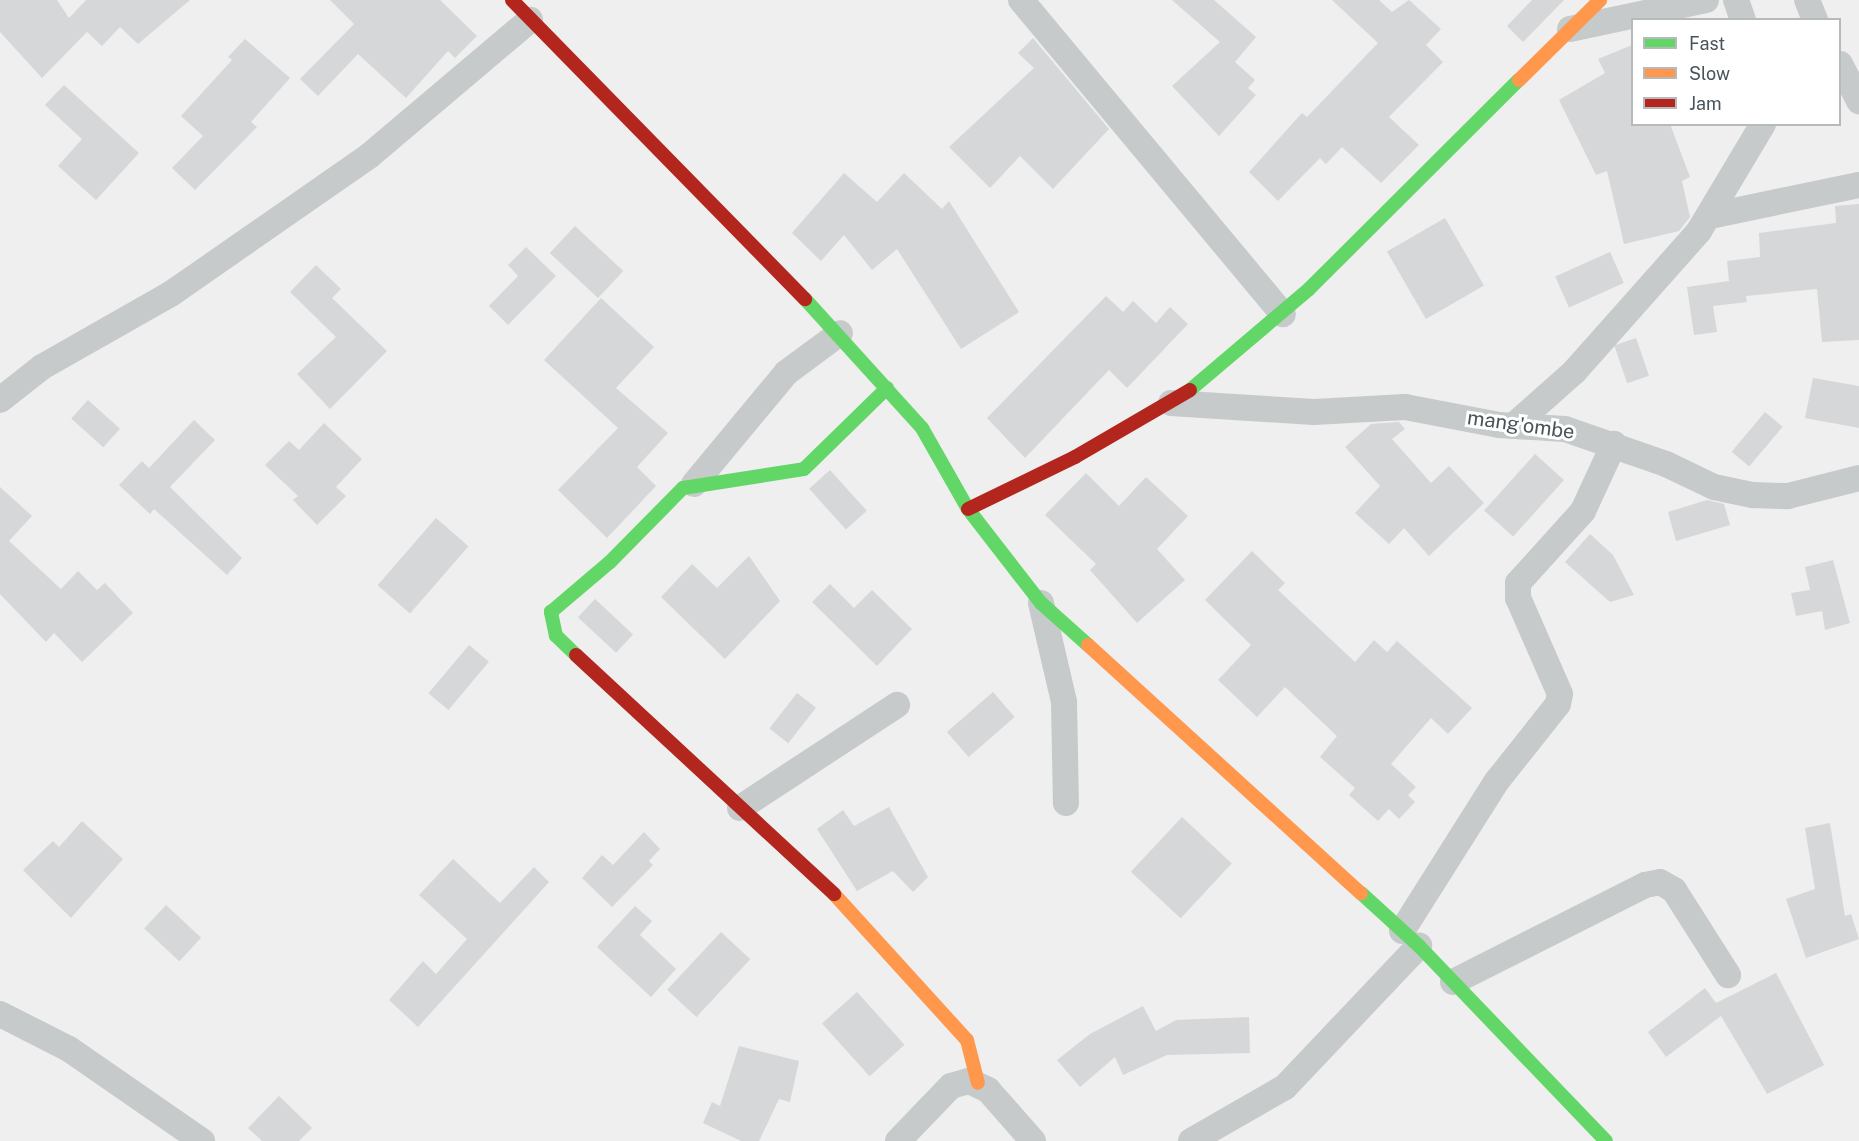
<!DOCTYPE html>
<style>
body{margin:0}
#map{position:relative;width:1859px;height:1141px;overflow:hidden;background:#efefef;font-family:"Public Sans",sans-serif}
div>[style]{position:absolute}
.building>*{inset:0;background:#d5d7d8;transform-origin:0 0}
.street>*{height:26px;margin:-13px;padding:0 13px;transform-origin:13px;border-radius:13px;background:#c6cacb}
.fast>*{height:14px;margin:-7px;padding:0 7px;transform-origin:7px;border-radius:7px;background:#63d668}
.slow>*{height:14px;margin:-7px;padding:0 7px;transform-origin:7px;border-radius:7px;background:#ff974d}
.jam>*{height:14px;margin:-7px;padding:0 7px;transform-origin:7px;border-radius:7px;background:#b3261e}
span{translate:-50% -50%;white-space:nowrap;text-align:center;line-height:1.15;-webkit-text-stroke:6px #fff;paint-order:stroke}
.street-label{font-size:20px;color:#48535a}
.legend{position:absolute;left:1631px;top:18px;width:210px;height:108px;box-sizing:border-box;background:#fff;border:2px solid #b6babd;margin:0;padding:8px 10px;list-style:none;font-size:18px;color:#48535a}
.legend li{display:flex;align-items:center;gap:12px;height:30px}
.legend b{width:30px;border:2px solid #b6babd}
</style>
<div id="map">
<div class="building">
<div style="clip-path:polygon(0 0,57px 0,69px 18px,86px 0,190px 0,138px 44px,120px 27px,102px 46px,87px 32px,42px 78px,0 32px)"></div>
<div style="clip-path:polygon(330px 0,440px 0,477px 36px,455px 58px,448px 51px,406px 98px,358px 54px,318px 96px,300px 79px,354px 24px)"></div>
<div style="clip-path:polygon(1172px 0,1214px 0,1256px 37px,1235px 62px,1255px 80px,1248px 88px,1256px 95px,1219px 136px,1172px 86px,1220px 42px)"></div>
<div style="clip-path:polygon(1332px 0,1379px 0,1392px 12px,1409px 0,1441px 29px,1426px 45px,1443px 62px,1389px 117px,1419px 145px,1381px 183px,1342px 147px,1326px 164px,1320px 158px,1278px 201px,1249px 172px,1302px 113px,1307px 117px,1378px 43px)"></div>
<div style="clip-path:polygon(1532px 0,1564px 0,1523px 42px,1507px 26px)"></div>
<div style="clip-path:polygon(1033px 38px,1109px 129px,1053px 189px,1020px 156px,990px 188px,949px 147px,1034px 68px,1018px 53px)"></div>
<div style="clip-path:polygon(245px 39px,290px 78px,251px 122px,257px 127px,195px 190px,172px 168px,203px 136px,181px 116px,232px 60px,228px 57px)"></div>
<div style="clip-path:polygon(1632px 45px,1632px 124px,1670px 124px,1690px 177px,1682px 181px,1690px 217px,1679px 231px,1624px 244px,1607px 171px,1596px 175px,1559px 100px,1605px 73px,1598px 59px)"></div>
<div style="clip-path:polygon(64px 85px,139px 153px,96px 200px,58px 166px,82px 139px,45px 105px)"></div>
<div style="clip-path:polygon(844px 173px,877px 202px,904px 173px,942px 209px,949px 201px,1019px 312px,961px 349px,897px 249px,872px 270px,844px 235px,821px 261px,792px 233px)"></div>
<div style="clip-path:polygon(1859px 204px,1859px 340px,1822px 342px,1817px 289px,1746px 296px,1747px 302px,1713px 306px,1717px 332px,1694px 335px,1687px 287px,1729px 281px,1727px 261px,1760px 257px,1759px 233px,1836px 223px,1835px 206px)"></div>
<div style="left:1445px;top:218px;width:78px;height:67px;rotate:60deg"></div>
<div style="left:575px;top:226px;width:66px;height:37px;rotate:43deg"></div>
<div style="clip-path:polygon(526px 247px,556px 276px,508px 325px,489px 306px,518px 276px,508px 265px)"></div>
<div style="left:1610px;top:252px;width:34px;height:60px;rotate:66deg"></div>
<div style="clip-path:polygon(316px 265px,341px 289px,332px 298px,387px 351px,330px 409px,297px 374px,336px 337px,290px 292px)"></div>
<div style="clip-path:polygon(1106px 296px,1123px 312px,1133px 301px,1156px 323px,1170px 307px,1188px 324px,1127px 388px,1109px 370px,1025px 458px,987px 418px)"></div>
<div style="clip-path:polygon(601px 298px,654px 347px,616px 388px,668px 433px,637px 467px,656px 486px,607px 538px,558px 490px,618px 428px,544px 360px)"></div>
<div style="left:1636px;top:338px;width:40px;height:23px;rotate:71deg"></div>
<div style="clip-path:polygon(1813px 378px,1859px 386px,1859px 428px,1805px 418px)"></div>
<div style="left:88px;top:400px;width:43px;height:25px;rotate:42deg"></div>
<div style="left:1765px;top:412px;width:23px;height:52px;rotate:40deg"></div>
<div style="clip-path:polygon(194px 420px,215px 440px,170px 487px,242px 558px,227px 575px,154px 509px,150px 514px,119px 485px,142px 461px,149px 468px)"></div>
<div style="clip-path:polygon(1399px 422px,1405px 429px,1392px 439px,1431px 483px,1449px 466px,1484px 503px,1429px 556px,1404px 528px,1389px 544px,1355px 513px,1380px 486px,1345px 447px,1371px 424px)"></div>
<div style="clip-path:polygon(324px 423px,362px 459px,336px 487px,346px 496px,317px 525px,293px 500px,298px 496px,265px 465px,289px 441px,299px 450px)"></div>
<div style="left:1535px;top:454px;width:39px;height:76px;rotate:42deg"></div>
<div style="left:830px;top:470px;width:55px;height:28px;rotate:48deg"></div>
<div style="clip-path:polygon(1086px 473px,1119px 506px,1146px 477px,1188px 516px,1157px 549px,1185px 580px,1137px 623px,1090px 570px,1096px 564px,1045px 515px)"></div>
<div style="clip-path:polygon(0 487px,32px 516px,9px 541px,61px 589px,78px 571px,97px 590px,105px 583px,133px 613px,82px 662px,54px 633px,46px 642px,0 594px)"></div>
<div style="clip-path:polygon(1707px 500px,1724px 504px,1730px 525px,1676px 541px,1668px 512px)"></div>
<div style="left:436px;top:518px;width:43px;height:89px;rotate:41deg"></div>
<div style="clip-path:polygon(1590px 534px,1613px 555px,1634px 595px,1610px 602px,1565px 562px)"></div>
<div style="clip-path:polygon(1252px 551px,1285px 583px,1278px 590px,1355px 662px,1374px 640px,1387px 652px,1397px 641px,1472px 708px,1448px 734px,1431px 718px,1391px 764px,1416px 787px,1408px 795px,1415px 802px,1399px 819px,1389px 809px,1378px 821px,1349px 795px,1355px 788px,1320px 757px,1337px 736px,1285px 687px,1257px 717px,1218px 680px,1251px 645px,1205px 600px)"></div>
<div style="clip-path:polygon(749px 556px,780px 601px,725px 659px,661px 597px,692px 564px,717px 588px)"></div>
<div style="clip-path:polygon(1833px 560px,1850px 623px,1825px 630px,1822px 611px,1796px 616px,1791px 593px,1810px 590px,1805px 567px)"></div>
<div style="clip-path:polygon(830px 584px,854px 608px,872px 590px,912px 629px,877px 666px,812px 602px)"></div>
<div style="left:595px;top:599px;width:52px;height:25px;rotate:43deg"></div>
<div style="left:469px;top:645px;width:26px;height:63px;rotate:40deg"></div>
<div style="left:993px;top:692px;width:33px;height:61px;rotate:49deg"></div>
<div style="left:797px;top:693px;width:24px;height:45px;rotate:38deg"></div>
<div style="clip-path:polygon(889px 807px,928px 877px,913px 892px,893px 871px,857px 891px,817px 829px,843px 810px,854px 826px)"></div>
<div style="left:1182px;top:817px;width:68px;height:75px;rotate:43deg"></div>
<div style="clip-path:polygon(82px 821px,123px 859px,71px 918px,23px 870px,53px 841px,59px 847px)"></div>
<div style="clip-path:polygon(1830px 823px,1845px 916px,1851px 914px,1859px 939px,1806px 958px,1786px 899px,1815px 889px,1805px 828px)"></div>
<div style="clip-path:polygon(644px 832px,660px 849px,649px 861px,653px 865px,612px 907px,582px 878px,602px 855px,613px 865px)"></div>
<div style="clip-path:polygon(453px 859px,500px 903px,534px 867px,549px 882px,418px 1027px,389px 1000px,423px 961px,436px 974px,467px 939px,419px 895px)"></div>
<div style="left:166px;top:905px;width:48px;height:32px;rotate:43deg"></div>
<div style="clip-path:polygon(635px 906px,652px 921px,640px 935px,676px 969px,651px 997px,597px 947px)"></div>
<div style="left:721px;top:932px;width:40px;height:79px;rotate:43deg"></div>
<div style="clip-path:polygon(1776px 973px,1824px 1065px,1767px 1094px,1721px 1016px,1666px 1057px,1648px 1032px,1705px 988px,1716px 1003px)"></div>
<div style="left:857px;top:992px;width:71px;height:47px;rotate:48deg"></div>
<div style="clip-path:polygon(1143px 1006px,1156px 1031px,1176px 1020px,1249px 1017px,1250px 1053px,1167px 1055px,1123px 1075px,1115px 1057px,1080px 1087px,1057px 1060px,1090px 1034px)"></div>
<div style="clip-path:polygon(739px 1046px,799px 1061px,790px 1102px,779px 1099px,759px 1141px,741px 1141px,703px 1123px,712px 1102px,720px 1106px)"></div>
<div style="clip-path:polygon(279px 1096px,312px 1128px,299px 1141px,262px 1141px,248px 1128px)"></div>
</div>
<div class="street">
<div style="left:1021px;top:0;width:409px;rotate:50.2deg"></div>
<div style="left:1736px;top:0;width:21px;rotate:71deg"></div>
<div style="left:1807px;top:0;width:22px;rotate:68deg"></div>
<div style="left:1570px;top:29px;width:139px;rotate:-12deg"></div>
<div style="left:1840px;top:64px;width:42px;rotate:62.8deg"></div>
<div style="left:1710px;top:216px;width:152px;rotate:-11.8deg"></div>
<div style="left:0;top:400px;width:53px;rotate:-38.2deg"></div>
<div style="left:42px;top:367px;width:150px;rotate:-29.6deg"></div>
<div style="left:172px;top:293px;width:240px;rotate:-34.8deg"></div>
<div style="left:369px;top:156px;width:211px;rotate:-40.2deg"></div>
<div style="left:1171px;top:403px;width:143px;rotate:3.6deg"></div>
<div style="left:1314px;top:412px;width:91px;rotate:-3.1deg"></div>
<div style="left:1405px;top:407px;width:96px;rotate:10.8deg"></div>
<div style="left:1499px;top:425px;width:66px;rotate:3.5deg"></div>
<div style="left:1565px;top:429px;width:107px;rotate:19.1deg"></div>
<div style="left:1666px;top:464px;width:53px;rotate:25.6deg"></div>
<div style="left:1714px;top:487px;width:40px;rotate:12deg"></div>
<div style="left:1753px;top:495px;width:35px;rotate:2deg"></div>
<div style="left:1788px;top:496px;width:73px;rotate:-14.2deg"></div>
<div style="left:1513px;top:426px;width:81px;rotate:-41.5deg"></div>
<div style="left:1574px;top:372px;width:188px;rotate:-48.4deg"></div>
<div style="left:1699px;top:231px;width:125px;rotate:-59.1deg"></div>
<div style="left:694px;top:484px;width:144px;rotate:-50.3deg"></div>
<div style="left:786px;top:373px;width:67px;rotate:-36.5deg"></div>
<div style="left:1041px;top:603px;width:102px;rotate:76.9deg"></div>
<div style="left:1064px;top:702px;width:101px;rotate:88.9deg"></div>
<div style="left:740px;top:808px;width:188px;rotate:-33.3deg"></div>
<div style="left:1402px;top:931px;width:178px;rotate:-57.7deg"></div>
<div style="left:1497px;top:781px;width:98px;rotate:-51.6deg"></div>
<div style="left:1558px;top:704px;width:10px;rotate:-79deg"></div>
<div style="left:1560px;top:694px;width:105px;rotate:-113.6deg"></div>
<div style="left:1518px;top:598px;width:15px;rotate:-90deg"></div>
<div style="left:1518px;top:583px;width:97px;rotate:-47.9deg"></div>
<div style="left:1583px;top:511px;width:74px;rotate:-65.2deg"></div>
<div style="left:1453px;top:982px;width:215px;rotate:-26.8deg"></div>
<div style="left:1645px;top:885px;width:15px;rotate:-11deg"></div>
<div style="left:1660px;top:882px;width:16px;rotate:30deg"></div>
<div style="left:1674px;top:890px;width:101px;rotate:57.6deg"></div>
<div style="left:0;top:1014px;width:77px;rotate:26.9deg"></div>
<div style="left:69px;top:1049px;width:162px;rotate:34.7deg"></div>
<div style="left:898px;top:1141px;width:76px;rotate:-46.1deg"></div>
<div style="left:951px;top:1086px;width:19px;rotate:-16deg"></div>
<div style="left:969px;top:1081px;width:21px;rotate:25deg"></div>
<div style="left:988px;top:1090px;width:68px;rotate:48.6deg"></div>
<div style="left:1191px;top:1141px;width:108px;rotate:-29.9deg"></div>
<div style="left:1285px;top:1087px;width:195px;rotate:-46.5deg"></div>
</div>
<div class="fast">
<div style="left:805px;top:299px;width:174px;rotate:47.8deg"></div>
<div style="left:922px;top:428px;width:93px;rotate:60.4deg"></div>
<div style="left:968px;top:509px;width:119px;rotate:52.2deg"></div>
<div style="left:1041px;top:603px;width:63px;rotate:41.8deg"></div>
<div style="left:1190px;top:390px;width:156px;rotate:-40.3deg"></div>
<div style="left:1309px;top:289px;width:296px;rotate:-44.9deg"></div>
<div style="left:576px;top:655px;width:28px;rotate:-136deg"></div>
<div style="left:556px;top:636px;width:25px;rotate:-102deg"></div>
<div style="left:551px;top:612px;width:77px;rotate:-40.3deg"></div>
<div style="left:610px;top:562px;width:104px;rotate:-45.4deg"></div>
<div style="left:683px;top:488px;width:122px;rotate:-8.9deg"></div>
<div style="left:804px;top:469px;width:116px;rotate:-44.3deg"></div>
<div style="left:1361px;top:893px;width:79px;rotate:42.4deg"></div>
<div style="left:1419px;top:946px;width:270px;rotate:46.2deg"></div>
</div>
<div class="slow">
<div style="left:1519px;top:80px;width:114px;rotate:-44.6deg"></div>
<div style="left:1088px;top:645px;width:369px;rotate:42.3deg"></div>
<div style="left:834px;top:894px;width:197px;rotate:47.7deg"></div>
<div style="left:967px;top:1040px;width:44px;rotate:75.7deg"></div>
</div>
<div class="jam">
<div style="left:512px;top:0;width:419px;rotate:45.6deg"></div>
<div style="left:968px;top:509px;width:119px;rotate:-25.9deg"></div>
<div style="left:1075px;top:457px;width:133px;rotate:-30.2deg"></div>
<div style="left:576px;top:655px;width:352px;rotate:42.8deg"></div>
</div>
<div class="street-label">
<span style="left:1521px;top:425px;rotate:8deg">mang'ombe</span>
</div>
<ul class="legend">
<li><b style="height:8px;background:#63d668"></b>Fast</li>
<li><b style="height:8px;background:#ff974d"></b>Slow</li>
<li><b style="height:8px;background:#b3261e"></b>Jam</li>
</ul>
</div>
